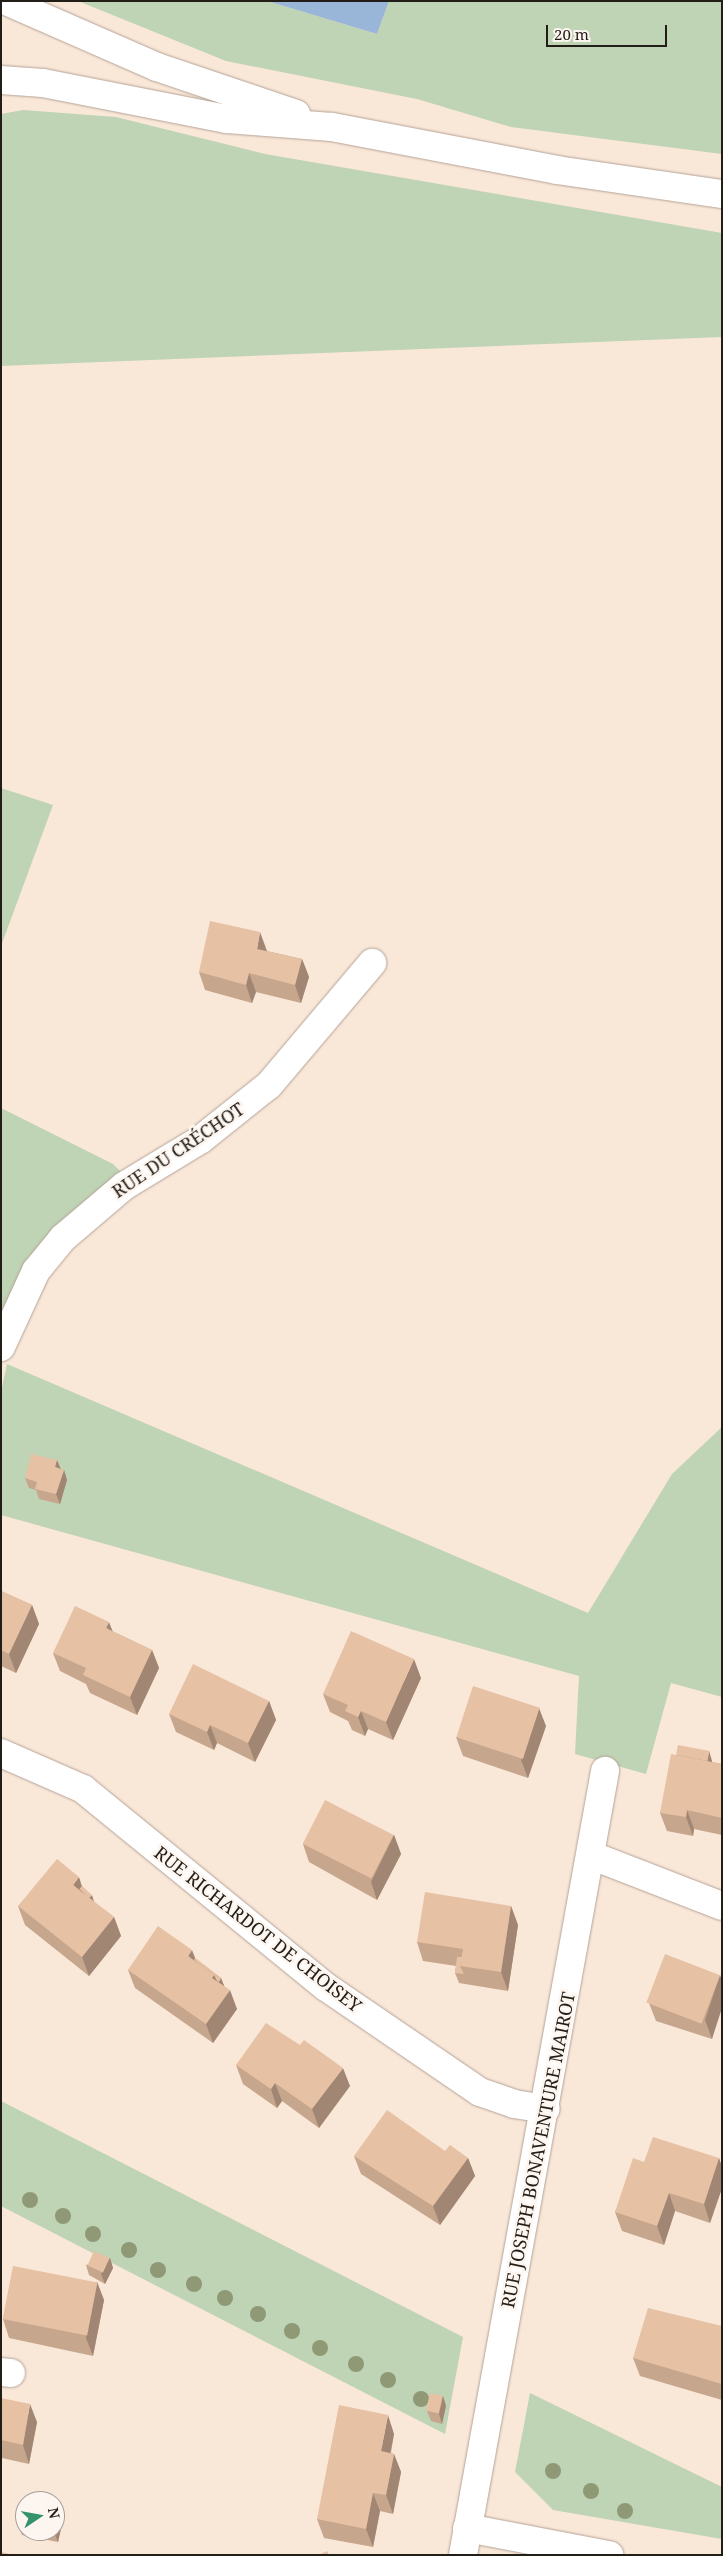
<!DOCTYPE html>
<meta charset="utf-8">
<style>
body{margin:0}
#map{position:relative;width:723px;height:2556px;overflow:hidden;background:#f9e7d8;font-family:"Noto Serif",serif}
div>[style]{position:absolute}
.green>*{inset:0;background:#bfd3b5}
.water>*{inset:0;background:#99b6d8}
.roads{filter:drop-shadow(0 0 1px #b4a396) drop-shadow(0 0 1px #b4a396)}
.minor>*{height:28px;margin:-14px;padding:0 14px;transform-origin:14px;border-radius:14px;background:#fff}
.major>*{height:28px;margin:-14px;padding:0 14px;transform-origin:14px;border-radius:14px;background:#fff}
.trees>*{width:16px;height:16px;margin:-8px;border-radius:50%;background:#8f9976}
.wall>*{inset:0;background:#c6a68d}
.shaded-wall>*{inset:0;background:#a18773}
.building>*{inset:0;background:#e6c1a4;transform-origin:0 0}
span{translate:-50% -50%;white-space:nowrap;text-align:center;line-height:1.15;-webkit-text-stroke:5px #fdf6f0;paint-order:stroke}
.street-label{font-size:18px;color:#231d18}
.frame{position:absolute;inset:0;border:2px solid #231d18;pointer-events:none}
.north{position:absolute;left:15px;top:2491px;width:50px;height:50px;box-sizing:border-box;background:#fdf6f0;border:1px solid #a69f9a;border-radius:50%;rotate:78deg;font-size:14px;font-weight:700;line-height:20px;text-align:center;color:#231d18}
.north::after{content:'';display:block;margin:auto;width:18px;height:22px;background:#34936c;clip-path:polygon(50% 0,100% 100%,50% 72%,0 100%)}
.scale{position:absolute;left:546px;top:25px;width:121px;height:22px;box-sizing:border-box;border:2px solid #231d18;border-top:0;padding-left:6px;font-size:15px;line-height:18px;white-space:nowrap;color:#231d18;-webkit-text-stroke:4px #fdf6f0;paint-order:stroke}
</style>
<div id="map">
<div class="green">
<div style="clip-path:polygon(78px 1px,267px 1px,377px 34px,389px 1px,722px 1px,722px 154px,511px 127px,417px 99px,226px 61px)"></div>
<div style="clip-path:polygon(23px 110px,116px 117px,265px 154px,722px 233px,722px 337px,1px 366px,1px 114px)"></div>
<div style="clip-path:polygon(1px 788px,53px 805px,1px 946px)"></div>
<div style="clip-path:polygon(1px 1108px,113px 1164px,126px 1177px,28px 1257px,1px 1331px)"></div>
<div style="clip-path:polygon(7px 1364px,588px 1613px,672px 1474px,722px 1427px,722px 1697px,671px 1683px,646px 1774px,575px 1754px,579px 1676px,1px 1515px,1px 1392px)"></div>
<div style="clip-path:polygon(1px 2101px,463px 2337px,445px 2434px,1px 2206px)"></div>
<div style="clip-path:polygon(530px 2393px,722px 2487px,722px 2539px,553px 2510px,515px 2472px)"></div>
</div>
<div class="water">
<div style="clip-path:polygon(267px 1px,389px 1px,377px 34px)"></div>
</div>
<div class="roads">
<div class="minor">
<div style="left:1px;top:1347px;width:84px;rotate:-65.3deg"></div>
<div style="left:36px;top:1271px;width:43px;rotate:-50.7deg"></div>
<div style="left:63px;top:1238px;width:80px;rotate:-40.4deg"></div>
<div style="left:124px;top:1186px;width:89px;rotate:-31.2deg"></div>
<div style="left:200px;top:1140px;width:88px;rotate:-38.6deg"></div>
<div style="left:269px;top:1085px;width:160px;rotate:-49.8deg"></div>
<div style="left:1px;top:1753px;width:90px;rotate:23.7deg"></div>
<div style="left:83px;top:1789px;width:313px;rotate:39.2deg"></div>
<div style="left:326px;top:1987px;width:186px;rotate:34.3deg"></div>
<div style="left:480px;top:2092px;width:36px;rotate:19deg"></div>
<div style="left:514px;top:2104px;width:32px;rotate:9deg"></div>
<div style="left:593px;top:1856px;width:138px;rotate:21.2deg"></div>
<div style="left:1px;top:2372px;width:10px;rotate:6deg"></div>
<div style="left:467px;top:2528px;width:145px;rotate:10.8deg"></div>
<div style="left:463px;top:2555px;width:797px;rotate:-79.73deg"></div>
</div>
<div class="major">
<div style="left:6px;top:1px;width:165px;rotate:23.6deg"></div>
<div style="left:157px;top:67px;width:147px;rotate:18.7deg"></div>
<div style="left:1px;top:80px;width:42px;rotate:4.1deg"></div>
<div style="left:43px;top:83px;width:187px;rotate:11.1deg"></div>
<div style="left:227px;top:119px;width:105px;rotate:4.4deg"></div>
<div style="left:332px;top:127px;width:229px;rotate:10.8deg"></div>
<div style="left:557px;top:170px;width:167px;rotate:8.3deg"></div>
</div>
</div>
<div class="trees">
<div style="left:30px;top:2200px"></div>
<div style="left:63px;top:2216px"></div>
<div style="left:93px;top:2234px"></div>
<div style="left:129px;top:2250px"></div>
<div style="left:158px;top:2270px"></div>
<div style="left:194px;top:2284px"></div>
<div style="left:225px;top:2298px"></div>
<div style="left:258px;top:2314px"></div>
<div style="left:292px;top:2331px"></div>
<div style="left:320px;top:2348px"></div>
<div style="left:356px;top:2364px"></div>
<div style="left:388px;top:2380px"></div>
<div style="left:421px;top:2399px"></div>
<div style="left:553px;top:2471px"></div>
<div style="left:591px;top:2491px"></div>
<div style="left:625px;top:2511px"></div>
</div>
<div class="wall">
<div style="clip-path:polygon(267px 951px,302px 959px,309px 977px,301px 1003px,256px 992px,252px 1003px,205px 990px,199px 972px)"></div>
<div style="clip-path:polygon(57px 1460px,61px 1469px,64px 1470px,67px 1480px,60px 1504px,39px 1499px,36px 1490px,29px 1488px,25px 1478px)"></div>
<div style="clip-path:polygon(1px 1591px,32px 1605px,39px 1624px,16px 1673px,1px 1666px)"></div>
<div style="clip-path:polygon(112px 1631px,152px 1650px,159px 1668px,137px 1715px,90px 1693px,86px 1684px,60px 1671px,53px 1653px)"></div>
<div style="clip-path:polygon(421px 1678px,393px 1740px,368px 1729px,365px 1736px,352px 1730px,348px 1721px,330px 1712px,323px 1694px)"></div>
<div style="clip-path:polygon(269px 1701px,276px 1720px,255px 1762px,217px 1743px,214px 1750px,176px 1732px,169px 1714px)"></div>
<div style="clip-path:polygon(546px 1726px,528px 1778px,463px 1756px,456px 1737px)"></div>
<div style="clip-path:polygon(709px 1751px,712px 1762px,722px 1764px,722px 1835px,694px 1829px,693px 1836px,667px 1831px,660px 1813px,676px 1755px)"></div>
<div style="clip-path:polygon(394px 1835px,401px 1854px,377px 1900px,309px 1862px,303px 1844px)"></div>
<div style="clip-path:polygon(82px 1886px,94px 1902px,114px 1917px,121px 1936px,89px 1976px,25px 1925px,18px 1906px)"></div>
<div style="clip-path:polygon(511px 1906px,518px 1925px,508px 1991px,459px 1983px,455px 1973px,456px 1966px,423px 1961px,417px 1942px)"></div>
<div style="clip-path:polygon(195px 1958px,221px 1978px,224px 1986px,237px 2009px,213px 2043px,135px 1988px,128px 1970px)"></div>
<div style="clip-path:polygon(720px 1975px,712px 2039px,656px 2021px,649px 2003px)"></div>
<div style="clip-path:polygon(236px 2065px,350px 2086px,319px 2128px,282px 2101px,277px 2108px,243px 2084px)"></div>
<div style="clip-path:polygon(445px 2151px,468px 2158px,475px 2176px,440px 2225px,361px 2174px,354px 2156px)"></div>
<div style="clip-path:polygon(719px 2158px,722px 2167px,722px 2188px,710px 2223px,675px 2211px,664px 2245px,622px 2231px,615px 2212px,644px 2162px)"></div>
<div style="clip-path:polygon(110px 2258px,113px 2268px,105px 2284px,89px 2275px,86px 2265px)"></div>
<div style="clip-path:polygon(97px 2282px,104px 2300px,93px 2356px,9px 2338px,3px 2319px)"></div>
<div style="clip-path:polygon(722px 2326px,722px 2400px,640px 2376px,633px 2358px)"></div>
<div style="clip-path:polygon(443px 2396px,446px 2406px,442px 2424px,431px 2421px,427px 2411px)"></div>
<div style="clip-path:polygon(1px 2398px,37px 2422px,29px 2464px,2px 2458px,1px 2464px)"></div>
<div style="clip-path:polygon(394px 2434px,391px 2453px,394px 2454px,401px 2472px,393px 2514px,380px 2511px,373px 2547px,324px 2538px,317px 2519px)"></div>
<div style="clip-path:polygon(25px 2501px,25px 2531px,55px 2531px,60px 2505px,64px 2515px,58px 2542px,22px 2535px,18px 2525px)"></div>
</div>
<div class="shaded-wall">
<div style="clip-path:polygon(260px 932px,267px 951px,263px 967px,257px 949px)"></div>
<div style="clip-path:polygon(302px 959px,309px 977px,301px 1003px,295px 985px)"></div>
<div style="clip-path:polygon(249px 973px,256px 992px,252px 1003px,246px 985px)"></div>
<div style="clip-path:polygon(57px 1460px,61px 1470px,55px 1467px)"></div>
<div style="clip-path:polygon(64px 1470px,67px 1480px,60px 1504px,56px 1494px)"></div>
<div style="clip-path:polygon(32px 1605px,39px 1624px,16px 1673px,9px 1654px)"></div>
<div style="clip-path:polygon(109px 1622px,116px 1640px,106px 1628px)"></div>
<div style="clip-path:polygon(152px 1650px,159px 1668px,137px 1715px,130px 1697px)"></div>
<div style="clip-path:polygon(414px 1659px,421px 1678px,393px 1740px,386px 1722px)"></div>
<div style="clip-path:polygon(269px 1701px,276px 1720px,255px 1762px,248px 1743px)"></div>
<div style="clip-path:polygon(539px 1708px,546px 1726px,528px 1778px,521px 1760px)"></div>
<div style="clip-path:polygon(361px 1711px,368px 1729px,365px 1736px,358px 1717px)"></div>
<div style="clip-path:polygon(210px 1725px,217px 1743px,214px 1750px,207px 1732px)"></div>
<div style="clip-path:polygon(709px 1751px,712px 1761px,708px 1778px,705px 1769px)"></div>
<div style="clip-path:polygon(687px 1810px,694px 1829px,693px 1836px,686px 1817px)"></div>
<div style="clip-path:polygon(394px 1835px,401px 1854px,377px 1900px,371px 1882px)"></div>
<div style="clip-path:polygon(79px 1877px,85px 1896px,73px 1885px)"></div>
<div style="clip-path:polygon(92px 1895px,95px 1905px,86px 1901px)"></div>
<div style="clip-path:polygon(511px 1906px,518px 1925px,508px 1991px,501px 1972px)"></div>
<div style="clip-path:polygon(114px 1917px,121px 1936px,89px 1976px,82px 1957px)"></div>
<div style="clip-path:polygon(192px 1950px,199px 1968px,188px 1956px)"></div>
<div style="clip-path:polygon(214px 1975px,221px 1978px,225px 1988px,212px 1978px)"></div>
<div style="clip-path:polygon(720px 1975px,722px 1980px,722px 2008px,712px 2039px,705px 2020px)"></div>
<div style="clip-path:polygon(230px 1990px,237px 2009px,213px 2043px,206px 2024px)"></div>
<div style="clip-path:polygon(343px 2068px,350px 2086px,319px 2128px,312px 2109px)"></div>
<div style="clip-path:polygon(275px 2083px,282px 2101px,277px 2108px,271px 2089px)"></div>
<div style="clip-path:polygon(468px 2158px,475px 2176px,440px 2225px,433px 2206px)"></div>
<div style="clip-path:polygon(719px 2158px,722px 2167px,722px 2188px,710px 2223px,704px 2204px)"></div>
<div style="clip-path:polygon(669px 2193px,675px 2211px,664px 2245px,657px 2226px)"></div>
<div style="clip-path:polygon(110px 2258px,113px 2268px,105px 2284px,101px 2274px)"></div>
<div style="clip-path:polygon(97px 2282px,104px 2300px,93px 2356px,86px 2338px)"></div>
<div style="clip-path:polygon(443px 2396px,446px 2406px,442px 2424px,439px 2414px)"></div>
<div style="clip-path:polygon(30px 2404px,37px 2422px,29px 2464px,23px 2445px)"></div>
<div style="clip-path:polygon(388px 2415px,394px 2434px,387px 2469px,381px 2451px)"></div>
<div style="clip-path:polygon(394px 2454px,401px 2472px,393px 2514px,386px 2495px)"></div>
<div style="clip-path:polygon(373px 2493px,380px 2511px,373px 2547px,366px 2529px)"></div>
<div style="clip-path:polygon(60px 2505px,64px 2515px,58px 2542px,54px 2532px,55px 2531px,55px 2527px)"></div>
</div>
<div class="building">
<div style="clip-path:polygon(210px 921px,260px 932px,257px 949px,302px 959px,295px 985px,249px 973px,246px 985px,199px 972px)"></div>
<div style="clip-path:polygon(31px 1454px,57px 1460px,55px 1467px,64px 1470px,56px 1494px,35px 1489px,37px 1482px,25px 1478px)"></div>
<div style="clip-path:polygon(1px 1591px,32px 1605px,9px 1654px,1px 1650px)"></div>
<div style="clip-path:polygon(75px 1606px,109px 1622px,106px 1628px,152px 1650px,130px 1697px,83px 1675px,86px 1668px,53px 1653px)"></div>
<div style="clip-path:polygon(351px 1631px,414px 1659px,386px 1722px,361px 1711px,358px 1717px,345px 1711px,348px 1705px,323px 1694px)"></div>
<div style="clip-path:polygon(193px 1664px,269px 1701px,248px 1743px,210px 1725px,207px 1732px,169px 1714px)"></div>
<div style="left:473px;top:1686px;width:70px;height:54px;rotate:18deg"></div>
<div style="left:678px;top:1745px;width:32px;height:10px;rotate:11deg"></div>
<div style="clip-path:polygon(671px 1754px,722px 1764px,722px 1818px,687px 1810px,686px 1817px,660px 1813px)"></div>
<div style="left:325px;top:1800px;width:77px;height:49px;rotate:27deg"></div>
<div style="clip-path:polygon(57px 1859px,79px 1877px,73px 1885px,114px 1917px,82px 1957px,18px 1906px)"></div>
<div style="left:82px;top:1886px;width:13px;height:4px;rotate:42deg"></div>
<div style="clip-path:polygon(425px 1892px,511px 1906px,501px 1972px,460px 1966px,463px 1949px,417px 1942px)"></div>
<div style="clip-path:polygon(158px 1926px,192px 1950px,188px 1956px,214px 1975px,212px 1978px,230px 1990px,206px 2024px,128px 1970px)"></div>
<div style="left:665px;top:1954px;width:59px;height:52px;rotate:21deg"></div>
<div style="clip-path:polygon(457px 1957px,462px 1957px,460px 1966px,464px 1974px,455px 1973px)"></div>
<div style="clip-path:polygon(195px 1958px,221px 1978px,219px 1982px,217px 1981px,214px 1975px,194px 1960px)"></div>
<div style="clip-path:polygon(266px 2023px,300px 2045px,304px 2040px,343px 2068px,312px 2109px,275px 2083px,271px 2089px,236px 2065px)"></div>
<div style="clip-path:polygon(387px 2110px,445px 2151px,450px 2145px,468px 2158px,433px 2206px,354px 2156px)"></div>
<div style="clip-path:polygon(653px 2137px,719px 2158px,704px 2204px,669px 2193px,657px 2226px,615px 2212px,633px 2158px,644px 2162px)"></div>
<div style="left:94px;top:2251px;width:17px;height:16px;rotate:24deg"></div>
<div style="left:13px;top:2266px;width:86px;height:54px;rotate:11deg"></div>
<div style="clip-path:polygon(648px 2308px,722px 2326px,722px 2384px,633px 2358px)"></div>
<div style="left:430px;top:2393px;width:13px;height:18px;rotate:13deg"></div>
<div style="clip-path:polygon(1px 2398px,30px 2404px,23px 2445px,1px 2440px)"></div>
<div style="clip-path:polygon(339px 2405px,388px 2415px,381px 2451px,394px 2454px,386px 2495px,373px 2493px,366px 2529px,317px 2519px)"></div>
<div style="clip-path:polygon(23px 2498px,39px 2501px,25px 2501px,25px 2526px,18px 2525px)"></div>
<div style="clip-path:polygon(55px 2504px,60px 2505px,55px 2527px)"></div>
<div style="clip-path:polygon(327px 2551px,329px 2555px,319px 2555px)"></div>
<div style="clip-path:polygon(1px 2552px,14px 2555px,1px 2555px)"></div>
</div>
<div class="street-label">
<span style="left:178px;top:1150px;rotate:-34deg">RUE DU CRÉCHOT</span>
<span style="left:258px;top:1929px;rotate:38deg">RUE RICHARDOT DE CHOISEY</span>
<span style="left:538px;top:2150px;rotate:-79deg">RUE JOSEPH BONAVENTURE MAIROT</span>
</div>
<div class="frame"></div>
<div class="north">N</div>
<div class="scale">20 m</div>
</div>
